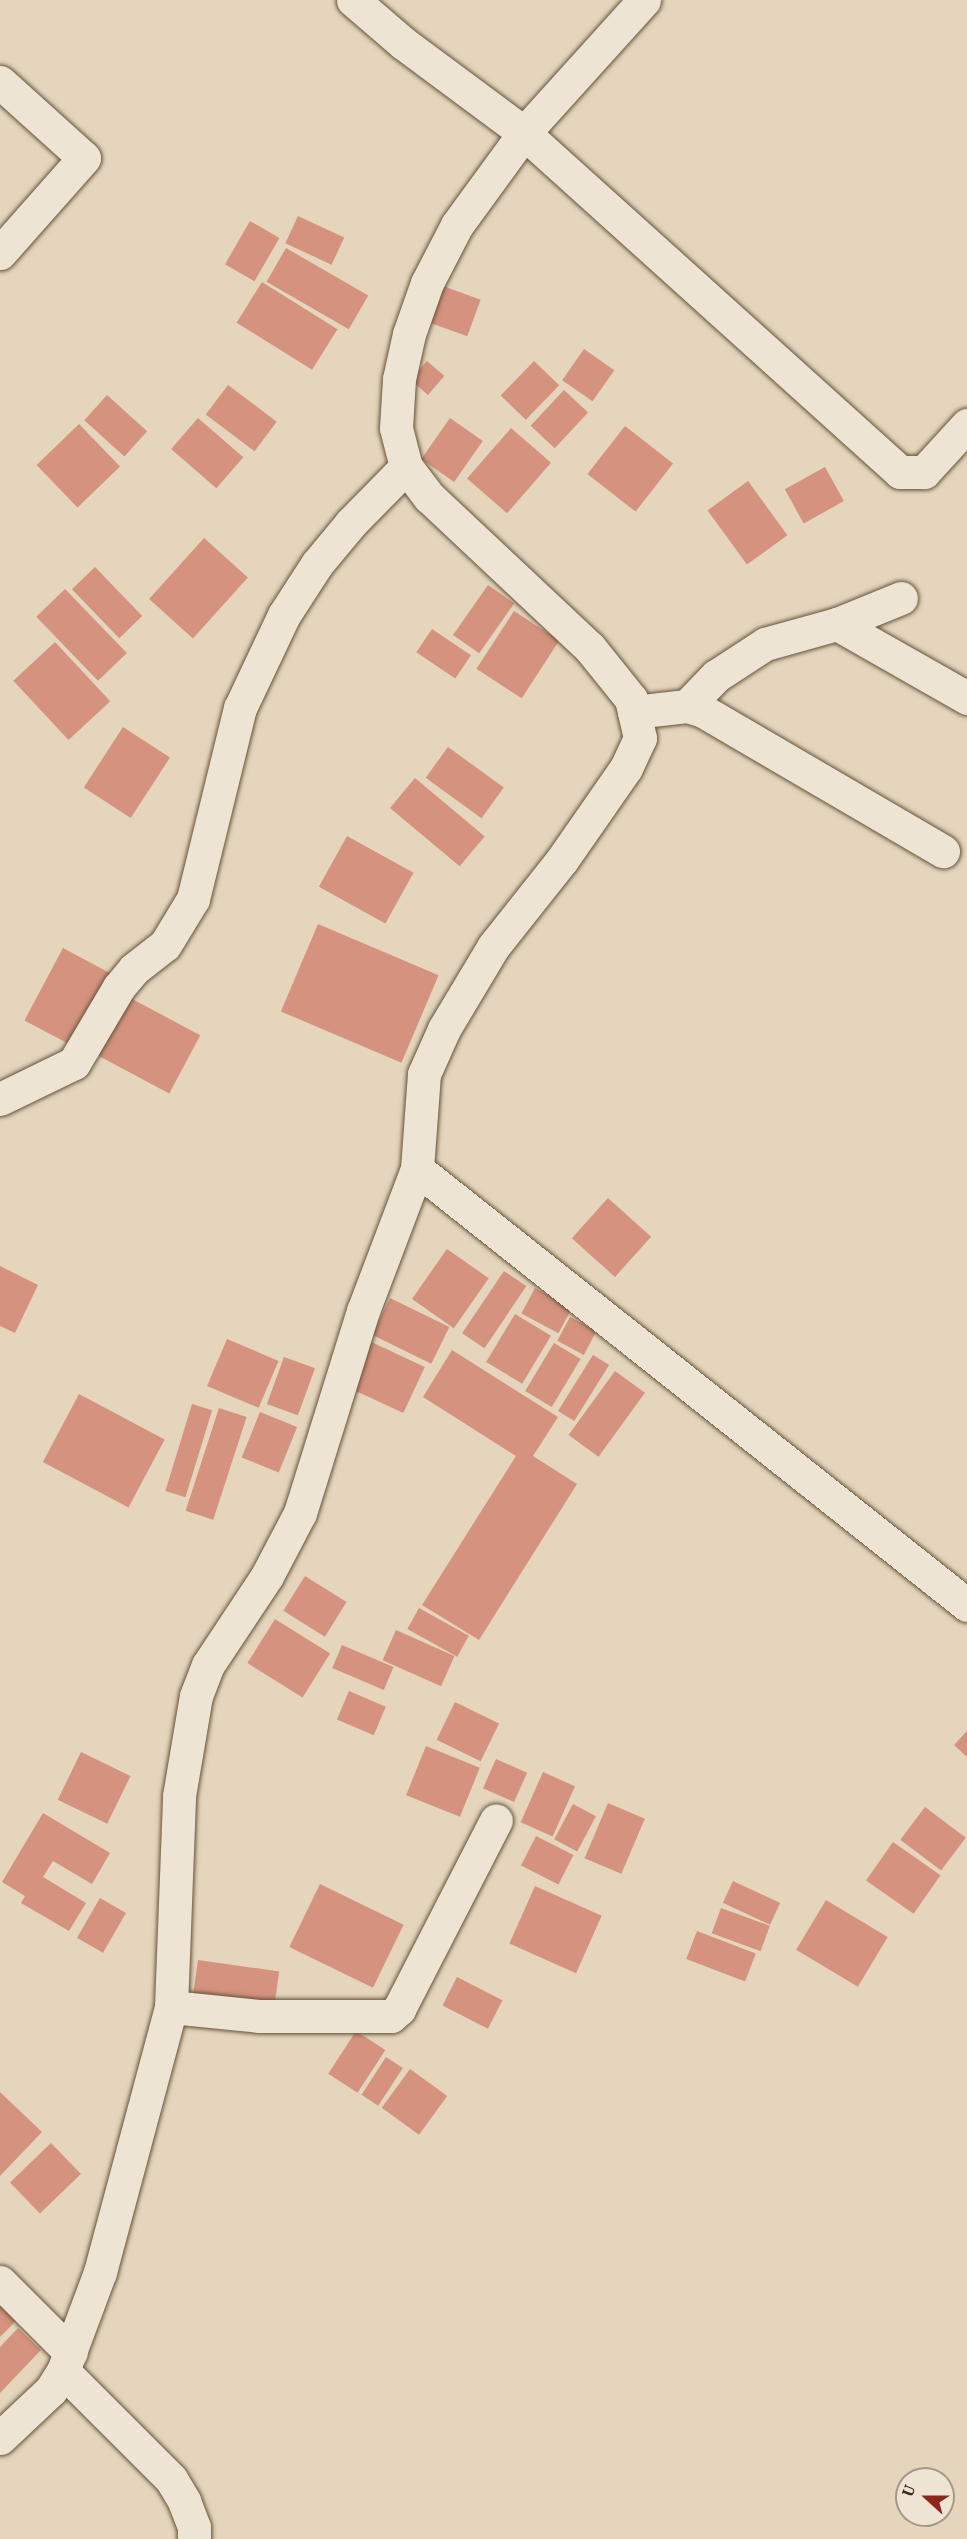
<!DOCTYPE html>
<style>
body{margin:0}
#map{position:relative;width:967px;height:2539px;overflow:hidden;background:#e4d5bc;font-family:Vollkorn,serif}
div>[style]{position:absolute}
.building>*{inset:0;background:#d5927e;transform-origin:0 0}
.roads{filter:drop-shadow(0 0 2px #65533a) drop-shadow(0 0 2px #65533a)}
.minor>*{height:33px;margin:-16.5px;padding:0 16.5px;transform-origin:16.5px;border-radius:16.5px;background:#ede4d3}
span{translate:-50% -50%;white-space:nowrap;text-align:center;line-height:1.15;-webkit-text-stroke:5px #ede4d3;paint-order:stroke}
.north{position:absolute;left:895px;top:2467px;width:60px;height:60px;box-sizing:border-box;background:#ede4d3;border:2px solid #a69984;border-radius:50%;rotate:291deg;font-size:16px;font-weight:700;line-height:24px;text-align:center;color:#3b280e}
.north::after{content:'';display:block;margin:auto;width:21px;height:27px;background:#8f2418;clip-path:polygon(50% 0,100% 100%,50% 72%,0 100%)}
</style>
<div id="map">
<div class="building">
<div style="left:298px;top:216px;width:51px;height:30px;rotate:25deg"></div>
<div style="left:250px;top:221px;width:34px;height:50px;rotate:30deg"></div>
<div style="left:286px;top:248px;width:95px;height:39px;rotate:30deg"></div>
<div style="left:262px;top:282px;width:89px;height:48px;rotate:32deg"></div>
<div style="left:443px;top:286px;width:40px;height:39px;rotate:20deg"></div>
<div style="left:584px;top:349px;width:37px;height:38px;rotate:35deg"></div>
<div style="left:427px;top:361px;width:23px;height:25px;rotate:41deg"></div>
<div style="left:534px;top:361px;width:35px;height:48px;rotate:44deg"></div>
<div style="left:228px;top:385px;width:61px;height:37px;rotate:37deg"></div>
<div style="left:564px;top:390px;width:33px;height:49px;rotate:43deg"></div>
<div style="left:107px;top:395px;width:54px;height:34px;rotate:42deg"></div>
<div style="left:198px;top:418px;width:60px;height:41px;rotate:41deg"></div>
<div style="left:450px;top:418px;width:40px;height:50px;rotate:35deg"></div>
<div style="left:79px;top:424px;width:59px;height:59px;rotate:46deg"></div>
<div style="left:625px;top:426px;width:61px;height:61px;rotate:38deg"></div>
<div style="left:511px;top:428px;width:53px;height:67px;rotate:41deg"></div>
<div style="left:825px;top:467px;width:39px;height:46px;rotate:61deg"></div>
<div style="left:748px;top:481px;width:67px;height:50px;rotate:54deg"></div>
<div style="left:204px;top:538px;width:59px;height:82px;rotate:42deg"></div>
<div style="left:95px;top:567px;width:68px;height:32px;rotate:46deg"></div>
<div style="left:488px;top:585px;width:32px;height:61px;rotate:35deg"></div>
<div style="left:65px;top:589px;width:89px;height:40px;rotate:46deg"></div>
<div style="left:514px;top:611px;width:54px;height:69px;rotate:33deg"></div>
<div style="left:432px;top:629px;width:47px;height:28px;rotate:34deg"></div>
<div style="left:55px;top:642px;width:81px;height:57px;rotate:47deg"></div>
<div style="left:123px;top:727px;width:56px;height:72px;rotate:33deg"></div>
<div style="left:448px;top:747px;width:69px;height:38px;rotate:36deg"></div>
<div style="left:415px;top:778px;width:91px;height:39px;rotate:40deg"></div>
<div style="left:347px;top:836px;width:76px;height:58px;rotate:29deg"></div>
<div style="left:318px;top:924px;width:131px;height:95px;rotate:23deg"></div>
<div style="left:63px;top:948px;width:60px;height:82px;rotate:28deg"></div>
<div style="left:119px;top:992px;width:92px;height:66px;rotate:28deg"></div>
<div style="left:608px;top:1198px;width:58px;height:54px;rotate:42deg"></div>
<div style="left:447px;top:1249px;width:51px;height:61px;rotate:35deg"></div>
<div style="clip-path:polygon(0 1266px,38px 1285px,15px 1333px,0 1326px)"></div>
<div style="left:504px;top:1271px;width:27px;height:75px;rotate:34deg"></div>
<div style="left:535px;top:1288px;width:42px;height:29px;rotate:28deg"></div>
<div style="left:390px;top:1298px;width:66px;height:41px;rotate:26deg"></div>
<div style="left:515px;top:1314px;width:42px;height:56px;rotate:31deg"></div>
<div style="left:570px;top:1317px;width:30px;height:27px;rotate:28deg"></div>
<div style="left:227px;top:1339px;width:56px;height:51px;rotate:23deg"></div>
<div style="left:365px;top:1339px;width:66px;height:51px;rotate:25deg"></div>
<div style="left:554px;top:1343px;width:31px;height:56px;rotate:31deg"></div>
<div style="clip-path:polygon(452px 1350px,558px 1417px,533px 1456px,577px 1484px,479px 1640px,422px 1605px,516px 1456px,423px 1397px)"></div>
<div style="left:593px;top:1355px;width:19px;height:66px;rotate:32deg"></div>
<div style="left:284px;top:1357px;width:33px;height:50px;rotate:20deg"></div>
<div style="left:615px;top:1371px;width:37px;height:79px;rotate:36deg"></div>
<div style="left:79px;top:1394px;width:97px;height:77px;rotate:28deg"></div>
<div style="left:192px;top:1404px;width:21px;height:91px;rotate:17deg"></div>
<div style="left:219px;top:1408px;width:29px;height:108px;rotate:18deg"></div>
<div style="left:260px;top:1412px;width:40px;height:49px;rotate:22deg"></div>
<div style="left:305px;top:1576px;width:49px;height:41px;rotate:32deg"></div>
<div style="left:419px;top:1608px;width:57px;height:24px;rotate:29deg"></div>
<div style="left:275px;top:1619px;width:65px;height:52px;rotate:32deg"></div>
<div style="left:396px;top:1630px;width:64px;height:33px;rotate:24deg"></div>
<div style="left:342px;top:1645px;width:56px;height:25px;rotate:23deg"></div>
<div style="left:349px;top:1691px;width:40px;height:31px;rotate:23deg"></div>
<div style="left:455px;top:1702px;width:49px;height:42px;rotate:26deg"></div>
<div style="clip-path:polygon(967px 1731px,967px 1757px,954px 1745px)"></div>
<div style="left:426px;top:1746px;width:58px;height:53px;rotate:22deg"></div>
<div style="left:81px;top:1752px;width:55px;height:53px;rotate:26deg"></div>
<div style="left:496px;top:1759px;width:34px;height:32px;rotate:24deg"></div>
<div style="left:543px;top:1772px;width:35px;height:55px;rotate:24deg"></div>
<div style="left:608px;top:1803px;width:40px;height:60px;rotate:23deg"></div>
<div style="left:573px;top:1804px;width:26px;height:40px;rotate:28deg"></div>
<div style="left:925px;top:1807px;width:51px;height:41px;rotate:37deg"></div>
<div style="clip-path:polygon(43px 1813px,110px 1853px,92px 1884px,53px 1861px,43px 1877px,86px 1903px,69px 1931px,21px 1903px,25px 1896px,2px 1882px)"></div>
<div style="left:536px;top:1836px;width:42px;height:33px;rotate:27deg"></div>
<div style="left:893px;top:1842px;width:58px;height:47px;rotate:35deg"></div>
<div style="left:733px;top:1881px;width:52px;height:24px;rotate:25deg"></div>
<div style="left:320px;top:1884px;width:93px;height:70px;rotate:26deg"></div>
<div style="left:535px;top:1886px;width:73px;height:63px;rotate:24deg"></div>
<div style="left:100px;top:1898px;width:30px;height:46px;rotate:30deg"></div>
<div style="left:826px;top:1900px;width:72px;height:58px;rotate:31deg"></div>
<div style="left:721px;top:1908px;width:52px;height:27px;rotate:20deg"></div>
<div style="left:697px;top:1931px;width:63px;height:30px;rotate:21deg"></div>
<div style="left:198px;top:1960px;width:82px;height:41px;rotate:8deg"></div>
<div style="left:457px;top:1977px;width:51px;height:32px;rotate:27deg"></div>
<div style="left:356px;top:2031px;width:35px;height:51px;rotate:33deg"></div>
<div style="left:386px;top:2057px;width:20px;height:45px;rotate:33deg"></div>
<div style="left:410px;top:2069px;width:46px;height:48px;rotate:36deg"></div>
<div style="clip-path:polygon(0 2092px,42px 2132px,0 2176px)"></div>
<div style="left:51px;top:2143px;width:43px;height:57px;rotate:46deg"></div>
<div style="clip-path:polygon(0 2301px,18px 2319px,0 2337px)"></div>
<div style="clip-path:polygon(18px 2328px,41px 2350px,0 2393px,0 2347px)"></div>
</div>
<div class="roads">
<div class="minor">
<div style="left:353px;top:0;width:66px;rotate:40.7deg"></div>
<div style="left:403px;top:43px;width:151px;rotate:36.6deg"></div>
<div style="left:524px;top:133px;width:506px;rotate:42.04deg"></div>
<div style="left:900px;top:472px;width:24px"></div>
<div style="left:924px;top:472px;width:64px;rotate:-47.5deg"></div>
<div style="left:0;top:82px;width:113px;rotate:42.1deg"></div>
<div style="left:84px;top:158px;width:127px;rotate:131.5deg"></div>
<div style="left:837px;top:624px;width:69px;rotate:-22.1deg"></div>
<div style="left:687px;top:706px;width:42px;rotate:-46deg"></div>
<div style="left:716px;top:676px;width:59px;rotate:-33.1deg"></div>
<div style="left:765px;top:644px;width:75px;rotate:-15.5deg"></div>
<div style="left:837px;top:624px;width:150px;rotate:29.6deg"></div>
<div style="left:634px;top:712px;width:53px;rotate:-6.5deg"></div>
<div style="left:687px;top:706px;width:17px;rotate:17deg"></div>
<div style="left:703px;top:711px;width:278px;rotate:30.3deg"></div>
<div style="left:0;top:1099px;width:82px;rotate:-25.9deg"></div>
<div style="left:74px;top:1063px;width:88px;rotate:-59.4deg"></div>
<div style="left:119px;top:987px;width:23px;rotate:-50deg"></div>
<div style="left:134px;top:969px;width:39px;rotate:-38deg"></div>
<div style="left:165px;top:945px;width:54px;rotate:-58.7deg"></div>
<div style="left:193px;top:899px;width:197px;rotate:-76.2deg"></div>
<div style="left:240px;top:708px;width:103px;rotate:-64.7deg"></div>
<div style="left:284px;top:615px;width:61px;rotate:-57.1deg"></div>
<div style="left:317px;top:564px;width:53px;rotate:-50.3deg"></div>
<div style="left:351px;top:523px;width:78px;rotate:-45.5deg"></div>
<div style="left:417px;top:1169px;width:702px;rotate:38.4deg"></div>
<div style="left:171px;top:2007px;width:88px;rotate:5.8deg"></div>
<div style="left:259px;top:2016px;width:132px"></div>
<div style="left:391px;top:2016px;width:11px;rotate:-41deg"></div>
<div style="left:399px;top:2009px;width:212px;rotate:-62.8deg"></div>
<div style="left:0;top:2282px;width:100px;rotate:45deg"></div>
<div style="left:63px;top:2371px;width:153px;rotate:45deg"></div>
<div style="left:171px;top:2479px;width:26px;rotate:59deg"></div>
<div style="left:184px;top:2501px;width:28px;rotate:69deg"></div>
<div style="left:194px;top:2527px;width:12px;rotate:90deg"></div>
<div style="left:0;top:2438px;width:70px;rotate:-43.3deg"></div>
<div style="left:51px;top:2390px;width:22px;rotate:-58deg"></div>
<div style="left:63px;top:2371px;width:106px;rotate:-69.5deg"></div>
<div style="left:100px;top:2272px;width:274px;rotate:-75deg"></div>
<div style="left:171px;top:2007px;width:211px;rotate:-87.8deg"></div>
<div style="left:179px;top:1796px;width:101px;rotate:-80.4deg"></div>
<div style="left:196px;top:1696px;width:33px;rotate:-69deg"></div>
<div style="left:208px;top:1665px;width:107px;rotate:-56.5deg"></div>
<div style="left:267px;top:1576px;width:71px;rotate:-62.4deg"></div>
<div style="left:300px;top:1513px;width:212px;rotate:-72.7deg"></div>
<div style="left:363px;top:1311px;width:152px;rotate:-69.2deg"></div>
<div style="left:417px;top:1169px;width:95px;rotate:-85.8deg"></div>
<div style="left:424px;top:1074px;width:49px;rotate:-66deg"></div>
<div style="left:444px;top:1029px;width:96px;rotate:-59.1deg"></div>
<div style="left:493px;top:947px;width:111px;rotate:-51.6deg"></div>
<div style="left:562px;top:860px;width:112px;rotate:-55.2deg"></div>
<div style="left:626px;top:768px;width:33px;rotate:-65deg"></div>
<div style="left:640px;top:738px;width:40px;rotate:-103deg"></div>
<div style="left:631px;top:699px;width:65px;rotate:-128.8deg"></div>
<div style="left:590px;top:648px;width:221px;rotate:-136.8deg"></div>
<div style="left:429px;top:497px;width:38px;rotate:-127deg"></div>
<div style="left:406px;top:467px;width:40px;rotate:-104.4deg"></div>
<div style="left:396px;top:428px;width:49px;rotate:-86.5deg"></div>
<div style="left:399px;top:379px;width:46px;rotate:-77.5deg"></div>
<div style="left:409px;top:334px;width:54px;rotate:-70.6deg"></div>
<div style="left:427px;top:283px;width:65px;rotate:-62.7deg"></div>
<div style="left:457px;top:225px;width:114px;rotate:-53.9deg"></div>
<div style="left:524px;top:133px;width:179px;rotate:-47.9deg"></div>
</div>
</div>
<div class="north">U</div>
</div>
